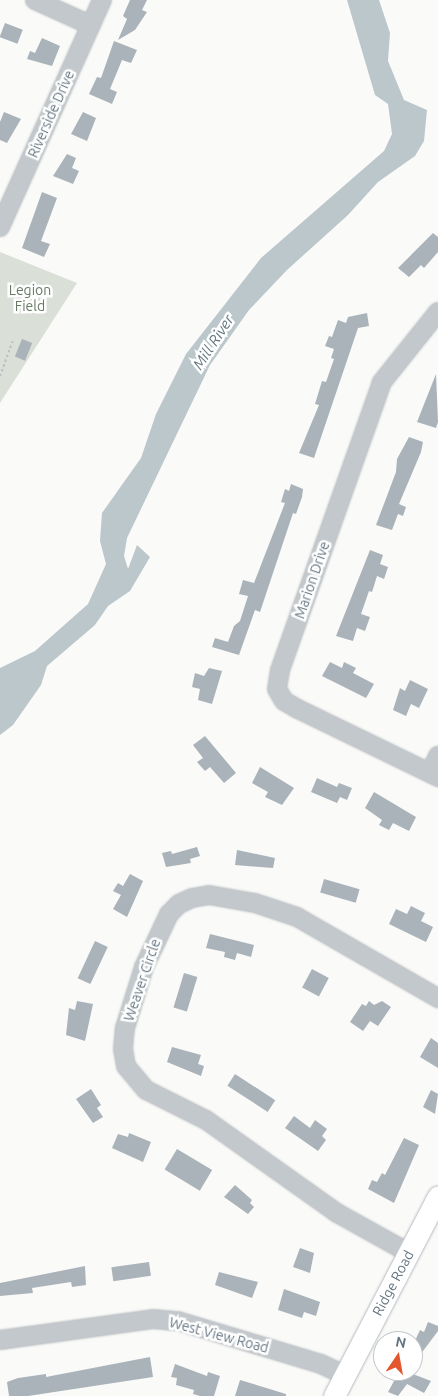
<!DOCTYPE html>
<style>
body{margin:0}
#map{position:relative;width:438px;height:1396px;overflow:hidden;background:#fafaf8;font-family:Ubuntu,sans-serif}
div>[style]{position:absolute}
.green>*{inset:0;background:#dadfd7}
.water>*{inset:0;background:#bbc7cb}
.building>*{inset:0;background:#aab3b9;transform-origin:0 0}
.path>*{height:2px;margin-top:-1px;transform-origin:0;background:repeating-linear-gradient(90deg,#bbbfc2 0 2.5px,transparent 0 5px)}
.roads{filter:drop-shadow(0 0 1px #b5babe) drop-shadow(0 0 1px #b5babe)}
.minor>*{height:18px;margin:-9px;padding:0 9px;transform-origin:9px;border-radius:9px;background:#c3c8cc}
.major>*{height:21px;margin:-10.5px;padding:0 10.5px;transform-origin:10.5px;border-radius:10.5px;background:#fff}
span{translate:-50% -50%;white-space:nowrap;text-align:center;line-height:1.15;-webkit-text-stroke:5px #fff;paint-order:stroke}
.street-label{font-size:14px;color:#657683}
.park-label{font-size:14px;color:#687a64}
.water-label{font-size:15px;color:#60757c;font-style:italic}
.north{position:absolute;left:373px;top:1331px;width:50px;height:50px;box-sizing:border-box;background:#fff;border:1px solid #c1c8cd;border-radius:50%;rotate:12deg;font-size:14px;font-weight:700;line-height:20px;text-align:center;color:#657683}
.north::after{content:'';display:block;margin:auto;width:18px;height:22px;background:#e4572e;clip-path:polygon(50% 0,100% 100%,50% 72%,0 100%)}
</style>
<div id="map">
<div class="green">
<div style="clip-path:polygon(0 252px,77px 283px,0 403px)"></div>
</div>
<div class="water">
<div style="clip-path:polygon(347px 0,379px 0,390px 33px,388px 61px,404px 100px,427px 110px,424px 141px,415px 156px,378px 182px,348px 215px,287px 270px,249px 310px,210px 365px,127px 538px,124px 556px,128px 569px,137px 545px,150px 557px,130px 591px,108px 606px,95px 625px,47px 666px,41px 685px,13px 725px,0 735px,0 668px,35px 651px,88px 604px,106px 564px,100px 541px,102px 513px,141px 458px,156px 414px,186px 354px,261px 258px,384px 151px,392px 134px,388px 104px,375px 95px)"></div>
</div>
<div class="building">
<div style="clip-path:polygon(130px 0,147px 0,142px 10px,147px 12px,135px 30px,118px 40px,127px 19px,123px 16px)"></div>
<div style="left:5px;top:23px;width:19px;height:15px;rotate:21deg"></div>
<div style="clip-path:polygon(42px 38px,60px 46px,52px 66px,27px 59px,30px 51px,35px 53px)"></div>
<div style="clip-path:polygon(114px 41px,137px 50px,131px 63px,122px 60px,110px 89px,117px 92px,112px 104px,89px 94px,97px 77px,101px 78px)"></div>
<div style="clip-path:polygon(4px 112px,21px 119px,7px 143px,0 140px,0 122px)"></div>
<div style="clip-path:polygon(83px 112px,96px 118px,87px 141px,71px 134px)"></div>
<div style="clip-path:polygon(67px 154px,76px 158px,72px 168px,79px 171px,73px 184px,53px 176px)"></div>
<div style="clip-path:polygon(42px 192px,57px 198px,41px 241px,50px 244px,44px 257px,22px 248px)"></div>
<div style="clip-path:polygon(433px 233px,438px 237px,438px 252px,424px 268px,421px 265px,409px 277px,398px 268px)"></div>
<div style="clip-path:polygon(367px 313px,369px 326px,358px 328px,314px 458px,299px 453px,319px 405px,315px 404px,322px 381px,326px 382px,334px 359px,331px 358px,334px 349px,325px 346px,329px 336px,332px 337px,338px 320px,346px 323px,348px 317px)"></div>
<div style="left:22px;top:339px;width:11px;height:19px;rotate:22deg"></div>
<div style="clip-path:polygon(436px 374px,438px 422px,436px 428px,417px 422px)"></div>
<div style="clip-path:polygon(409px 437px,423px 442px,421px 452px,399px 504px,406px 507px,403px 516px,398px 514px,392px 530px,376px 525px,396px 472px,397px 459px)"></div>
<div style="clip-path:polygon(291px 484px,303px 489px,302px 497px,296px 514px,293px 513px,260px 612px,255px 610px,239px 655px,212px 647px,215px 638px,228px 642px,234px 626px,240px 621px,248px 596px,239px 594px,243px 580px,254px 583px,285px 503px,281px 502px,285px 489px,289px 491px)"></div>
<div style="clip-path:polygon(370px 550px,383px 555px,380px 564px,388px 567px,384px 579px,377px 576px,372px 592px,369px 591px,361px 614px,370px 617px,365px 631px,357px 628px,353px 641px,336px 636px)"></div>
<div style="clip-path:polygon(330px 662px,342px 668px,344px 662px,356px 668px,353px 673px,374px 684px,366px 698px,322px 676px)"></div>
<div style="clip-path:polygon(209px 668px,222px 671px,212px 704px,198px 700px,200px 689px,192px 687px,195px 673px,204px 676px)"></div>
<div style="clip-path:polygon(410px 680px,428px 689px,419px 708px,411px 704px,406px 716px,393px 710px,400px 688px,405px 691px)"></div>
<div style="clip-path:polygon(205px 736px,236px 773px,224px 783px,210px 767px,205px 771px,197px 762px,203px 758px,193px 745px)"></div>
<div style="clip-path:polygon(260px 767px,294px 788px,282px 805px,265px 797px,268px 792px,252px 783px)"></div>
<div style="clip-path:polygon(317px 778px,337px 787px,339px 783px,352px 788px,347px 800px,340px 797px,337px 803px,311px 792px)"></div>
<div style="clip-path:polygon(374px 792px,416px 817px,409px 831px,393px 823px,389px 830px,379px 825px,382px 820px,365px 808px)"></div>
<div style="clip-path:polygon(197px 847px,200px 856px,190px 859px,191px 863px,166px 867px,162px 853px,171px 851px,172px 854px)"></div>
<div style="clip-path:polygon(237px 850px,275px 858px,273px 868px,235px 865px)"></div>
<div style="clip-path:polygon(130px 874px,143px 881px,127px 917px,113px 909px,121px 895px,113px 891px,118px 883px,123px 886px)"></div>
<div style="left:324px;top:879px;width:37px;height:14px;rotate:16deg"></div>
<div style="clip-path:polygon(411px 906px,425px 913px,421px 921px,433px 927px,426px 942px,389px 924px,396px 909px,407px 914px)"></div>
<div style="clip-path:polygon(210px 934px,254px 945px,251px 957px,237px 953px,235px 960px,224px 957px,225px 952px,206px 948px)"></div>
<div style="left:95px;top:941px;width:14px;height:41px;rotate:25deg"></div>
<div style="left:312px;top:969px;width:19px;height:21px;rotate:28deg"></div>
<div style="left:184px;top:973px;width:14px;height:36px;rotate:17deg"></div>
<div style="clip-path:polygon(77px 1001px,93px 1004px,85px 1041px,66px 1035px,69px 1008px,75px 1010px)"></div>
<div style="clip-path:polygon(369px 1001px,374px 1005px,382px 1001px,391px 1007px,378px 1026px,370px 1021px,363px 1031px,350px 1022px,362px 1004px,366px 1006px)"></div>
<div style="clip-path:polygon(431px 1038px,438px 1043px,438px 1068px,420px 1057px)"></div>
<div style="clip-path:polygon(172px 1047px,201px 1055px,198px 1064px,204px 1066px,201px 1076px,167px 1062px)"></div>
<div style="left:235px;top:1074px;width:48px;height:14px;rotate:33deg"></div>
<div style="clip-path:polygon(91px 1089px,101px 1105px,97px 1108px,103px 1117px,93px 1123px,76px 1099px)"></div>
<div style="clip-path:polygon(431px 1090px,438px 1094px,435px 1114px,423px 1107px)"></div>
<div style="clip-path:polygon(294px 1116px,310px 1128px,315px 1120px,327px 1129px,322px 1136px,326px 1140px,318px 1151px,285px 1128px)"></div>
<div style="clip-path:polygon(129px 1133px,151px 1142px,143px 1162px,112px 1148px,118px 1134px,128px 1137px)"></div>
<div style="clip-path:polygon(404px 1138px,419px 1145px,394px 1203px,368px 1189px,372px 1180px,377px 1182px,382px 1173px,385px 1175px)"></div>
<div style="left:177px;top:1149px;width:41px;height:24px;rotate:31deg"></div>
<div style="clip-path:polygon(235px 1185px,252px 1200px,250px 1203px,254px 1207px,248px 1214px,224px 1197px)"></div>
<div style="clip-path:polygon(300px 1248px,314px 1253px,310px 1273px,293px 1267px)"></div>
<div style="left:149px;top:1262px;width:14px;height:38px;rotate:82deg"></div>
<div style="clip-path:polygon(85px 1266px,86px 1285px,72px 1287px,71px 1282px,32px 1288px,33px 1293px,0 1296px,0 1283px)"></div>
<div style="clip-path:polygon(219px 1272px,258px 1282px,252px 1298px,215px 1285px)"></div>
<div style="clip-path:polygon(284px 1289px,320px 1302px,316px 1316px,304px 1312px,302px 1318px,278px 1310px)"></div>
<div style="clip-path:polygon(428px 1322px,438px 1326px,438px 1331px,420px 1355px,413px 1352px,413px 1345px,420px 1330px,424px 1332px)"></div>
<div style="clip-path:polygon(150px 1357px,153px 1377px,28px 1396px,9px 1396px,7px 1382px,18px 1378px,46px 1374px,46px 1377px)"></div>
<div style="clip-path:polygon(175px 1364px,207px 1376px,208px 1372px,220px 1376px,214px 1396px,200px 1396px,193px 1394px,194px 1390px,176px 1385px,177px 1378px,171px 1377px)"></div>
<div style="clip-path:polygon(405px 1371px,431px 1381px,424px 1393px,407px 1384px,398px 1396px,388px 1392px,399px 1372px,403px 1374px)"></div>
<div style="clip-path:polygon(240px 1380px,286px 1394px,286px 1396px,235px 1396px)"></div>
</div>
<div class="path">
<div style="left:0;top:376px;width:37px;rotate:-70deg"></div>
</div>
<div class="roads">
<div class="minor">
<div style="left:35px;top:0;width:60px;rotate:24.4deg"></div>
<div style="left:0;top:227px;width:249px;rotate:-65.8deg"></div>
<div style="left:438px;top:312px;width:90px;rotate:128.7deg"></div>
<div style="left:382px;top:382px;width:306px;rotate:109.5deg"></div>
<div style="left:280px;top:670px;width:19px;rotate:99deg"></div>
<div style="left:277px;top:689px;width:14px;rotate:60deg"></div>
<div style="left:284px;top:701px;width:16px;rotate:30deg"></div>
<div style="left:298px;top:709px;width:156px;rotate:25.9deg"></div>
<div style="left:430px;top:773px;width:19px;rotate:-65deg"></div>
<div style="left:409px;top:1253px;width:82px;rotate:-150.9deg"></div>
<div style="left:337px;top:1213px;width:161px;rotate:-144.6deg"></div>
<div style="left:206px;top:1120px;width:67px;rotate:-153.4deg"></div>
<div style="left:146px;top:1090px;width:31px;rotate:-130deg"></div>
<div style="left:126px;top:1066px;width:17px;rotate:-100deg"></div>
<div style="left:123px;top:1049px;width:21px;rotate:-85deg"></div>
<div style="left:125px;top:1028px;width:64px;rotate:-72.7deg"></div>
<div style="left:144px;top:967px;width:59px;rotate:-64.7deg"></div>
<div style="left:169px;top:914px;width:14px;rotate:-45deg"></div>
<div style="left:179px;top:904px;width:14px;rotate:-25deg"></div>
<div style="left:192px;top:898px;width:17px;rotate:-10deg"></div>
<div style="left:209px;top:895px;width:47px;rotate:9.9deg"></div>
<div style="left:255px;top:903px;width:44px;rotate:18.4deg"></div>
<div style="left:297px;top:917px;width:163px;rotate:29.9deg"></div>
<div style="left:0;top:1340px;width:154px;rotate:-7.8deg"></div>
<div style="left:153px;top:1319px;width:25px;rotate:5deg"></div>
<div style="left:178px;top:1321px;width:149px;rotate:16.7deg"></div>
<div style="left:321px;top:1364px;width:26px;rotate:25deg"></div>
</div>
<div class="major">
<div style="left:334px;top:1396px;width:225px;rotate:-62.5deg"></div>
</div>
</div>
<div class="street-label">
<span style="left:51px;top:114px;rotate:-66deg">Riverside Drive</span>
<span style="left:312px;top:580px;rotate:-71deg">Marion Drive</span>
<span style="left:142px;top:980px;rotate:-71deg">Weaver Circle</span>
<span style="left:393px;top:1283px;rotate:-62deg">Ridge Road</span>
<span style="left:219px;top:1335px;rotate:15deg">West View Road</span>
</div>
<div class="park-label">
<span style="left:30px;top:298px">Legion<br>Field</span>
</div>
<div class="water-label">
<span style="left:213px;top:342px;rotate:-57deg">Mill River</span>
</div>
<div class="north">N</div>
</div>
